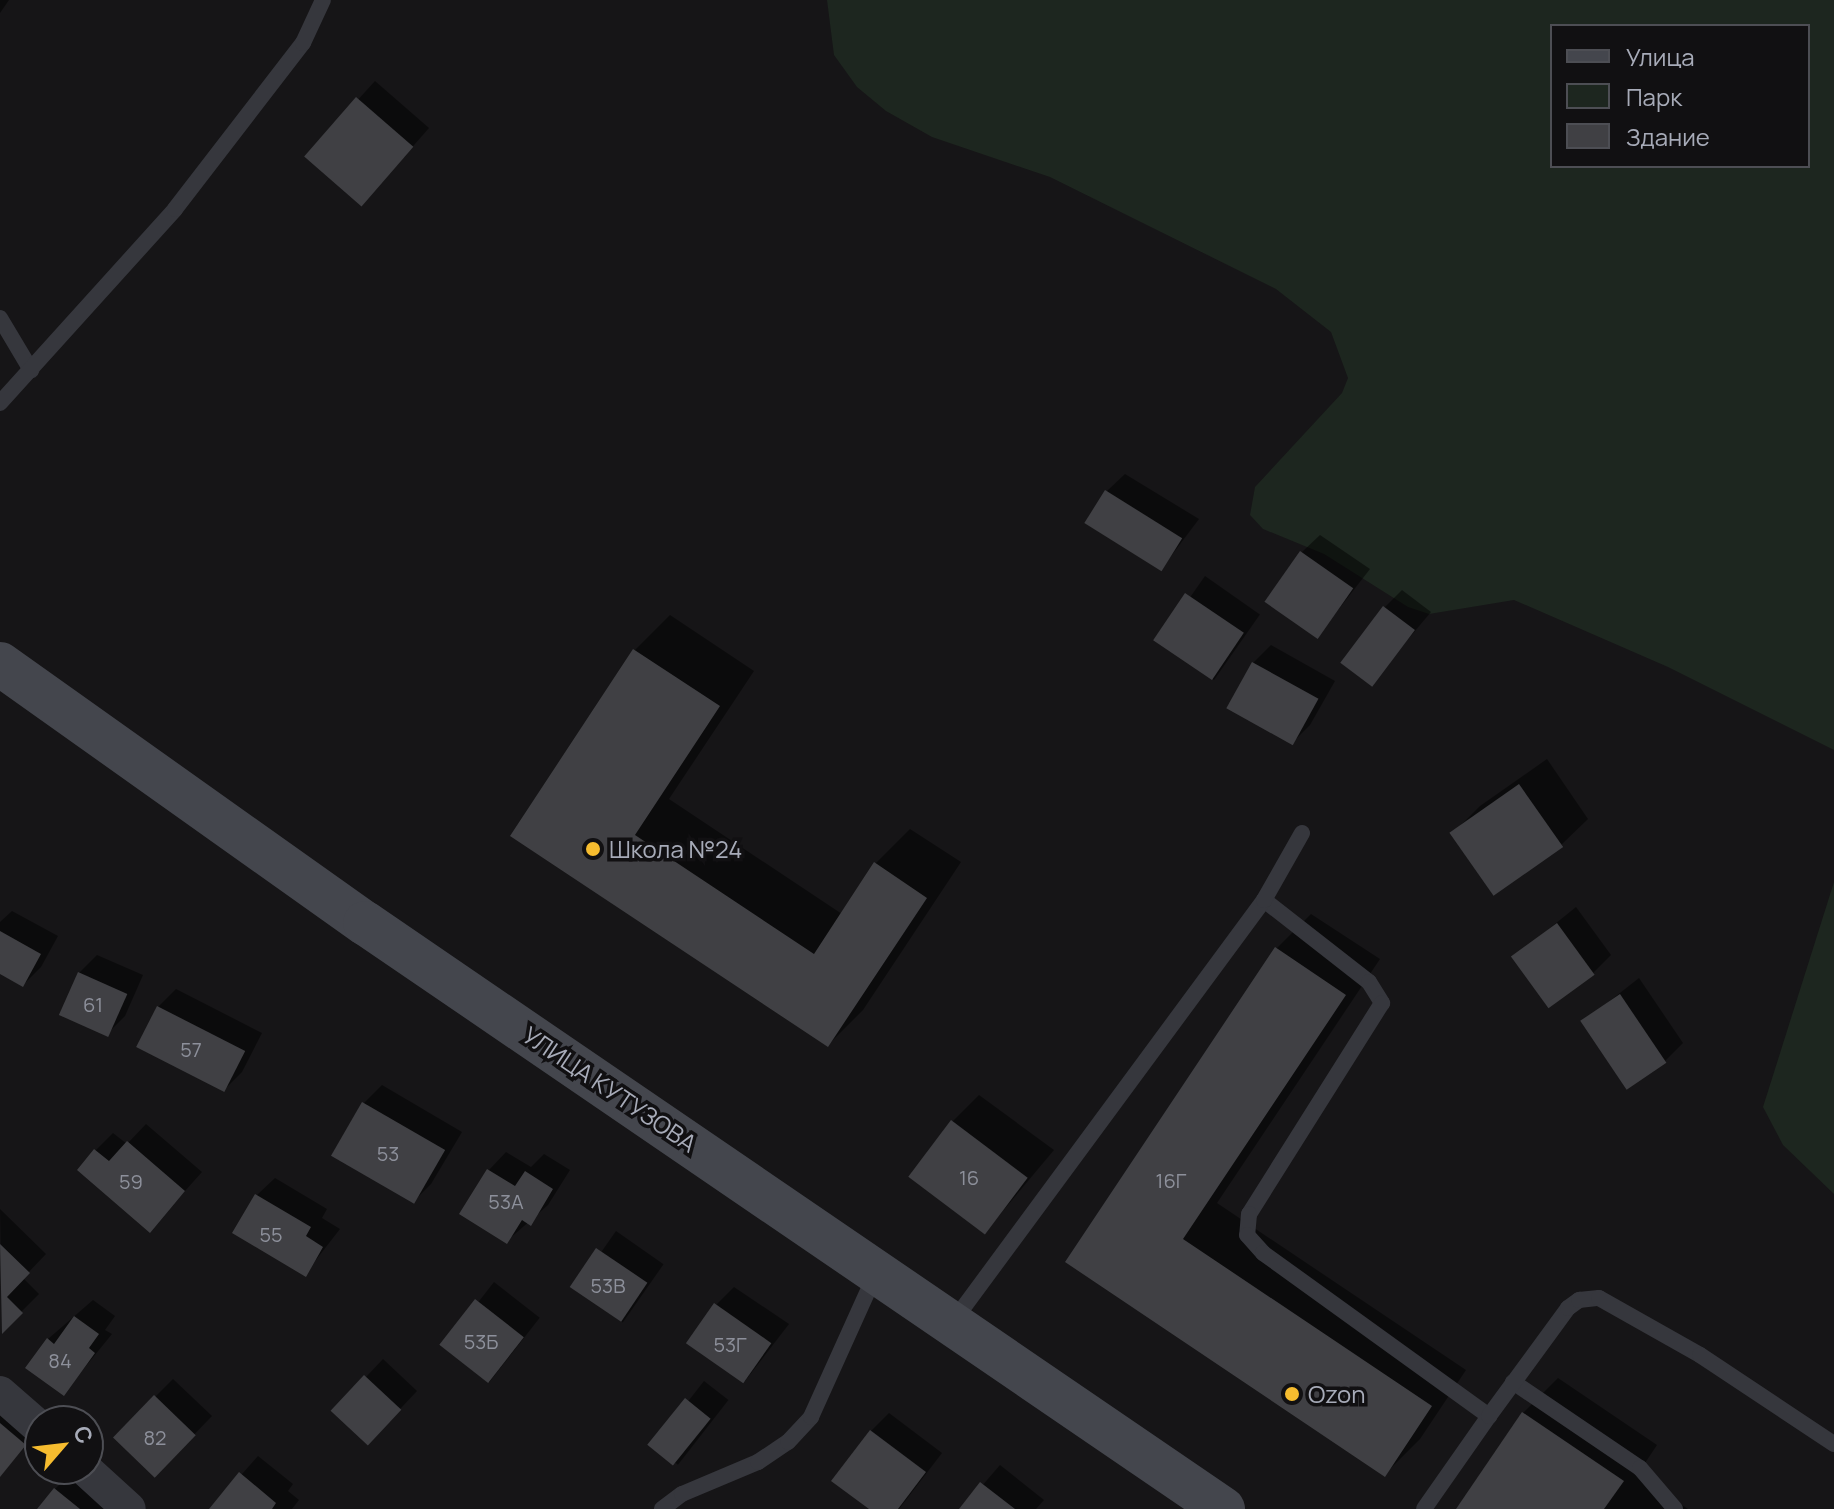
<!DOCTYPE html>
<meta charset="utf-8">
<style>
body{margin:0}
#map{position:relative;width:1834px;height:1509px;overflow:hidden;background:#161517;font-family:Manrope,sans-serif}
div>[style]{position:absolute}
.green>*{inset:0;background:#1d261f}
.shadow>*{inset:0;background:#0007;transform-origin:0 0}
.building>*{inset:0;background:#404044;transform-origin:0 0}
.service>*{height:16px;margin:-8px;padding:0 8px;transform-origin:8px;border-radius:8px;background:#36373d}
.minor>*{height:34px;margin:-17px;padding:0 17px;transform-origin:17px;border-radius:17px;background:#36373d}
.secondary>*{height:44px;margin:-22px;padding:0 22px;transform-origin:22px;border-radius:22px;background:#44464d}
.dots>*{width:22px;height:22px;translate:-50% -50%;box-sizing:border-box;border:4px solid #111012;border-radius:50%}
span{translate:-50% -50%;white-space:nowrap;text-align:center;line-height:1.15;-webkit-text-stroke:7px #111012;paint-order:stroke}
.number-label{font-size:20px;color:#8d909b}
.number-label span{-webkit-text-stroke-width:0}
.poi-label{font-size:24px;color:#a7abb8}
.left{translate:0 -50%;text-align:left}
.street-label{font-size:24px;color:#a7abb8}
.legend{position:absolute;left:1550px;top:24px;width:260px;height:144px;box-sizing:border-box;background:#111012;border:2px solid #4d4e54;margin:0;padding:10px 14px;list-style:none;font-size:24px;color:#a7abb8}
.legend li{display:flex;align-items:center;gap:16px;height:40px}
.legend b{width:40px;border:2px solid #4d4e54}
.north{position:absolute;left:24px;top:1405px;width:80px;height:80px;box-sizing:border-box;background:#111012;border:2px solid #4d4e54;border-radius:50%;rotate:62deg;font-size:22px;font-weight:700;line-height:32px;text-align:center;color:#a7abb8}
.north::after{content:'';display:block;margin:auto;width:28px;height:36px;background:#f6bc2f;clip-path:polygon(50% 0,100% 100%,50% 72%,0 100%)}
</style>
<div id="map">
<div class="green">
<div style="clip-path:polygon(evenodd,827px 0,1834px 0,1834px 750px,1668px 667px,1514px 600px,1429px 614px,1408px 607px,1324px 554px,1263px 529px,1250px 515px,1255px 487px,1342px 393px,1348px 378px,1331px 332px,1276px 289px,1050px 177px,932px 137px,886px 111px,857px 87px,834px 55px,827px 0,1552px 26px,1808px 26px,1808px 166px,1552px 166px,1552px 26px)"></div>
<div style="clip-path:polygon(1834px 882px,1834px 1194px,1783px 1145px,1763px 1107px)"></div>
</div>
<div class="shadow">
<div style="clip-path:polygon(0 0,9px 0,0 13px)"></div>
<div style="clip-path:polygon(375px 81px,429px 128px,378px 186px,307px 156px)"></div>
<div style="clip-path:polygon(1125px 474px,1199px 519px,1162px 568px,1107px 491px)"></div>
<div style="clip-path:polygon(1320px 535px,1370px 569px,1317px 637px,1302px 552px)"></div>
<div style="left:1205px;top:576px;width:67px;height:80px;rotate:35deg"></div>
<div style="clip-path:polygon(1402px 590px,1431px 612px,1371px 683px,1384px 608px)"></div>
<div style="clip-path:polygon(670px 615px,754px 671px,669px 799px,842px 914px,875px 864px,910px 829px,961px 862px,863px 1010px,828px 1045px,512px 835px,635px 650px)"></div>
<div style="clip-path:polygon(1271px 645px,1335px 681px,1310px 725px,1292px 743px,1253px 663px)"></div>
<div style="clip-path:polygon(1547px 759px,1588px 819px,1561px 845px,1453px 833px,1480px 806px)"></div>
<div style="clip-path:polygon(1576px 907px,1611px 955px,1593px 973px,1513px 958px)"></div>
<div style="clip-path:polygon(12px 911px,58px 936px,41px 967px,23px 985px,0 972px,0 922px)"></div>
<div style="clip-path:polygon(1311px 914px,1380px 959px,1217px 1203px,1466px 1370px,1420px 1439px,1385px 1474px,1068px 1261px,1276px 949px)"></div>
<div style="clip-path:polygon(97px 955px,143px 975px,125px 1016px,107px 1034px,79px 973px)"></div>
<div style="clip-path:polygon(1639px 978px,1683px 1043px,1665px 1061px,1583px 1022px)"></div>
<div style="clip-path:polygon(176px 989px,262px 1033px,242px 1072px,224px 1090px,158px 1007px)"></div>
<div style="clip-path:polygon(382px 1085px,462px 1132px,431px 1184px,413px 1202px,333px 1155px,364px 1103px)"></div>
<div style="clip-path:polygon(979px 1095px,1054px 1150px,986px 1231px,952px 1122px)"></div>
<div style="clip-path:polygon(146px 1124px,202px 1172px,150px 1230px,95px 1151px,113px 1133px,127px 1144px)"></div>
<div style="clip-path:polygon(506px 1152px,531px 1167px,544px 1154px,570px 1170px,548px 1205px,507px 1241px,489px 1170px)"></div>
<div style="clip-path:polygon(275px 1178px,327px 1209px,322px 1218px,340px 1229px,305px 1274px,257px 1195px)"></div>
<div style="clip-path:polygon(0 1209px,46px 1254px,23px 1278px,39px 1294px,2px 1331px)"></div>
<div style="left:616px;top:1231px;width:58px;height:71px;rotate:35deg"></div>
<div style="left:494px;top:1282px;width:58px;height:82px;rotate:38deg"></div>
<div style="clip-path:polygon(734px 1287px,789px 1324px,745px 1381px,716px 1305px)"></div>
<div style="clip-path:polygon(93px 1300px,115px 1316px,105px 1330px,112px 1334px,64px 1393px,48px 1339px)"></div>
<div style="clip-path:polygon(383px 1359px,417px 1391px,385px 1425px,366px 1377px)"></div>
<div style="clip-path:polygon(1558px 1378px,1657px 1445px,1637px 1475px,1688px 1509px,1459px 1509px,1523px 1413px)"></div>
<div style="clip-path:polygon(173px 1379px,212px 1416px,155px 1475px,155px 1397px)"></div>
<div style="left:704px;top:1381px;width:31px;height:82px;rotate:38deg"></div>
<div style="clip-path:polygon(0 1392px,40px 1429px,0 1476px)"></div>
<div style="clip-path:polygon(889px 1413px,942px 1453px,899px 1509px,872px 1509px,871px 1431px)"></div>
<div style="clip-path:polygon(258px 1456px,293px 1484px,288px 1491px,299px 1500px,292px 1509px,211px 1509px)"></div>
<div style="clip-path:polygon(1000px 1465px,1044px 1500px,1036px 1509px,962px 1509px)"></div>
<div style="clip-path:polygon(73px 1471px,106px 1509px,39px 1509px,55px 1489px)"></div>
</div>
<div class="building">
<div style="left:356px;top:97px;width:76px;height:79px;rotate:41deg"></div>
<div style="left:1105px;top:490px;width:91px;height:39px;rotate:32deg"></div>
<div style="left:1300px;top:551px;width:65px;height:62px;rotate:35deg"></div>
<div style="left:1185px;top:593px;width:71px;height:57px;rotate:34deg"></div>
<div style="left:1383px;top:606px;width:40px;height:71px;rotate:37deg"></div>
<div style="clip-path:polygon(633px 649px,720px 706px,635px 835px,814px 954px,874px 862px,927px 898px,828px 1047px,510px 836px)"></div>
<div style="left:1252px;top:662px;width:76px;height:53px;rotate:29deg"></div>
<div style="left:1519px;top:784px;width:77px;height:85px;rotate:55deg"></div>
<div style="left:1557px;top:923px;width:64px;height:57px;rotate:54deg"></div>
<div style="clip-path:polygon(0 931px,41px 954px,23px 987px,0 974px)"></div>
<div style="clip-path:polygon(1275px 947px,1346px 995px,1183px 1239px,1432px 1406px,1385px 1477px,1065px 1262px)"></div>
<div style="left:78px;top:972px;width:54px;height:47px;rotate:24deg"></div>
<div style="left:1620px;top:994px;width:83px;height:48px;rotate:56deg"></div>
<div style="left:157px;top:1006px;width:99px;height:46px;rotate:27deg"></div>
<div style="left:362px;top:1102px;width:96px;height:62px;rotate:30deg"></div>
<div style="left:951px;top:1120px;width:96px;height:71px;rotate:37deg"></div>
<div style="clip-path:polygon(127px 1141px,185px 1191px,150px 1233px,77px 1170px,94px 1149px,109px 1161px)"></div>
<div style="clip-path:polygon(487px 1169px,515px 1186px,525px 1171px,553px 1189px,531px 1226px,522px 1220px,507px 1244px,459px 1214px)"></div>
<div style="clip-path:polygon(255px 1194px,311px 1227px,306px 1236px,323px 1247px,306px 1277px,232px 1233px)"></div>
<div style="clip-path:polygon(0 1244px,30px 1273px,7px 1297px,23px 1313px,2px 1334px)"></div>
<div style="left:596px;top:1248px;width:62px;height:47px;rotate:34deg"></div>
<div style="left:475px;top:1299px;width:62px;height:58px;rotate:38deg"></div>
<div style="left:714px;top:1303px;width:70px;height:49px;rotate:35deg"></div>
<div style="clip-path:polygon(74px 1316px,99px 1334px,89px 1348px,95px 1353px,64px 1396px,25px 1368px,47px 1338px,54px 1344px)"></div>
<div style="left:364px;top:1375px;width:51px;height:49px;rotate:43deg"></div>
<div style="left:154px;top:1395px;width:58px;height:59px;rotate:44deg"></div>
<div style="left:685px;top:1398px;width:33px;height:60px;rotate:39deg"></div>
<div style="clip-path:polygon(1522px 1412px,1624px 1481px,1604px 1509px,1456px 1509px)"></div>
<div style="clip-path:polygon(0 1423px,26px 1445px,0 1477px)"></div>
<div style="clip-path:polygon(870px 1430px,926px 1472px,898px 1509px,869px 1509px,831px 1481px)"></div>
<div style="clip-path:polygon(239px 1472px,276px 1503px,272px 1509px,209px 1509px)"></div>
<div style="clip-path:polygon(980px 1482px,1015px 1509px,959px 1509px)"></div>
<div style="clip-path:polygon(54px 1488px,80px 1509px,37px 1509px)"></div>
</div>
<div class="service">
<div style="left:0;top:318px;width:61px;rotate:59.2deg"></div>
<div style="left:0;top:403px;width:261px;rotate:-47.9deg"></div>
<div style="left:175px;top:209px;width:210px;rotate:-52.4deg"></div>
<div style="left:303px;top:43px;width:47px;rotate:-65.1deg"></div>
<div style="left:1264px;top:900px;width:133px;rotate:38deg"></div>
<div style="left:1369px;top:982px;width:25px;rotate:58deg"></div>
<div style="left:1382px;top:1003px;width:249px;rotate:122.2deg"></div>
<div style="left:1249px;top:1214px;width:21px;rotate:95deg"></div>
<div style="left:1247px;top:1235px;width:24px;rotate:48deg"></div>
<div style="left:1263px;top:1253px;width:279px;rotate:35.8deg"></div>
<div style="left:1489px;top:1416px;width:113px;rotate:125deg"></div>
<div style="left:952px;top:1323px;width:526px;rotate:-53.59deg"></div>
<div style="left:1264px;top:900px;width:77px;rotate:-60.4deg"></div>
<div style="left:1513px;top:1382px;width:153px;rotate:34.1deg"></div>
<div style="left:1640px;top:1468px;width:54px;rotate:49.5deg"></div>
<div style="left:1489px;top:1416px;width:134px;rotate:-53.8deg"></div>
<div style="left:1568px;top:1308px;width:14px;rotate:-36deg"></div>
<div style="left:1579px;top:1300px;width:20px;rotate:-6deg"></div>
<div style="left:1599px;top:1298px;width:116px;rotate:29.4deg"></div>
<div style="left:1700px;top:1355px;width:161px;rotate:33.6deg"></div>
<div style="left:662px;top:1509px;width:25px;rotate:-37deg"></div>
<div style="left:682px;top:1494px;width:82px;rotate:-22.8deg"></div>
<div style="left:758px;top:1462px;width:36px;rotate:-34deg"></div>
<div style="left:788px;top:1442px;width:34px;rotate:-47deg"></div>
<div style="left:811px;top:1417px;width:156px;rotate:-65.7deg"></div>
</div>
<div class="minor">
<div style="left:0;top:1393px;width:53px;rotate:41.2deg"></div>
<div style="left:85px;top:1469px;width:59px;rotate:42.3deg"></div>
</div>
<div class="secondary">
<div style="left:0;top:664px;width:448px;rotate:35.4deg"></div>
<div style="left:365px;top:923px;width:1039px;rotate:34.33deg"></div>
</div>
<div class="dots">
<div style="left:593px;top:849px;background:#f6bc2f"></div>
<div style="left:1292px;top:1394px;background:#f6bc2f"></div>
</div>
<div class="number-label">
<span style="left:93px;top:1004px">61</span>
<span style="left:191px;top:1049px">57</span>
<span style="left:388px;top:1153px">53</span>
<span style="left:969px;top:1177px">16</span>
<span style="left:1171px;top:1180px">16Г</span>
<span style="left:131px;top:1181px">59</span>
<span style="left:506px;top:1201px">53А</span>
<span style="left:271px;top:1234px">55</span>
<span style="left:608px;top:1285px">53В</span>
<span style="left:481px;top:1341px">53Б</span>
<span style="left:730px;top:1344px">53Г</span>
<span style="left:60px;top:1360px">84</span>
<span style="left:155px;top:1437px">82</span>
</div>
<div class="poi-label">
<span class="left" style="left:609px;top:849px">Школа №24</span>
<span class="left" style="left:1308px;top:1394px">Ozon</span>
</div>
<div class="street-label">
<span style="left:610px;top:1089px;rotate:34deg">УЛИЦА КУТУЗОВА</span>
</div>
<ul class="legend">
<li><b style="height:10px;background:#44464d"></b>Улица</li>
<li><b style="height:22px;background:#1d261f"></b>Парк</li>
<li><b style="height:22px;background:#404044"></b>Здание</li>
</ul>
<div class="north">С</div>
</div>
